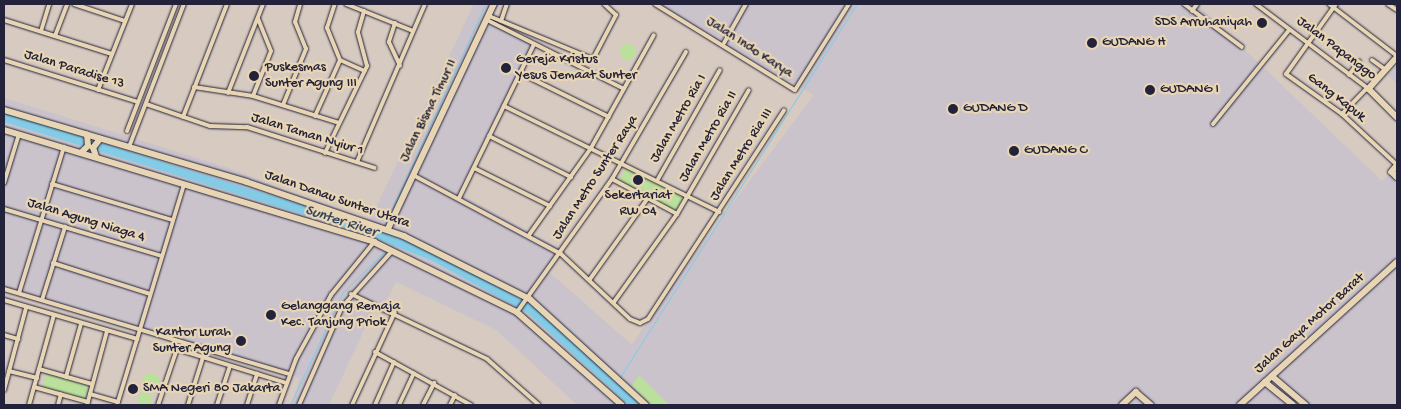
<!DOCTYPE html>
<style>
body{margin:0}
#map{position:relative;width:1401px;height:409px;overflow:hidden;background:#d7cac1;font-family:"Gochi Hand",sans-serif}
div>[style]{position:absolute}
.built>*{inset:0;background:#cbc3cb}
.green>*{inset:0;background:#bbe09b;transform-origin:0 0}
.round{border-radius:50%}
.stream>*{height:1px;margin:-0.5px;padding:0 0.5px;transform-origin:0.5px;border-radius:0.5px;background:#84cce6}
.river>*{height:9px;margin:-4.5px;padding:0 4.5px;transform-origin:4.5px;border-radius:4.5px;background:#84cce6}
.roads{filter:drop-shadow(0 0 1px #22223b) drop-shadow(0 0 1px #22223b)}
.street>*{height:4px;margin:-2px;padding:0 2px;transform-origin:2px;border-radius:2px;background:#e8d5b3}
.secondary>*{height:5.5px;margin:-2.75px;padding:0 2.75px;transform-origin:2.75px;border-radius:2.75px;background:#e8d5b3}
.dots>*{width:14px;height:14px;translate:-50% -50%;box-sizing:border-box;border:2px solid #e8d5b3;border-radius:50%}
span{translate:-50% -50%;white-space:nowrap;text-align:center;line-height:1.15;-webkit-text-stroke:4.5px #e8d5b3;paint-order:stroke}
.poi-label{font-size:14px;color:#22223b}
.right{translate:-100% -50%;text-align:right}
.left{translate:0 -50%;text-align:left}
.street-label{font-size:14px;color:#22223b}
.water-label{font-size:15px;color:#36445d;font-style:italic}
.frame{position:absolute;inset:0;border:5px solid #22223b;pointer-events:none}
</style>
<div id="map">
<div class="built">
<div style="clip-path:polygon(474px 4px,498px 4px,490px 24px,532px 45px,459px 193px,564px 251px,549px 272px,632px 345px,668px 290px,814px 95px,650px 4px,1197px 4px,1382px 181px,1397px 167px,1397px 405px,577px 405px,496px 330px,396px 282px,383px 306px,376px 305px,329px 405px,291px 405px,300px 378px,4px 287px,4px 98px,223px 166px,369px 222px)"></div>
<div style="clip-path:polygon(1397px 64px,1397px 84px,1388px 75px)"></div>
</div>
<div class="green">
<div class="round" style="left:620px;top:44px;width:16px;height:16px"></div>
<div style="left:628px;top:164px;width:66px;height:19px;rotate:28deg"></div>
<div style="left:47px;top:373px;width:44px;height:15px;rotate:18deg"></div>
<div class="round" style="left:142px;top:373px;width:18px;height:18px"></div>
<div style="clip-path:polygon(639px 375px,669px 405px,651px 405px,632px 386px)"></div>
<div class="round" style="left:138px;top:392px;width:14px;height:14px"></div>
</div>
<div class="stream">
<div style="left:130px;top:140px;width:146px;rotate:-69.1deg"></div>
<div style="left:125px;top:156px;width:5px;rotate:-79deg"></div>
<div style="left:384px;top:227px;width:245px;rotate:-65.6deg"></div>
<div style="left:390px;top:247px;width:9px;rotate:-41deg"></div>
<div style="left:620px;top:377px;width:442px;rotate:-57.6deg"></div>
<div style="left:290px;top:405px;width:125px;rotate:-64.9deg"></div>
<div style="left:343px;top:292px;width:59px;rotate:-44.3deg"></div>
</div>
<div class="river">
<div style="left:4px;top:117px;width:381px;rotate:17.2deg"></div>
<div style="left:368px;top:230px;width:72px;rotate:21.9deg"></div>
<div style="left:435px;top:257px;width:108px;rotate:28.7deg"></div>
<div style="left:530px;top:309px;width:143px;rotate:42.2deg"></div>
</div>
<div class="roads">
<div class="street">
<div style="left:74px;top:4px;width:54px;rotate:18.4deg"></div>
<div style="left:346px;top:4px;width:72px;rotate:21.9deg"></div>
<div style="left:655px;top:4px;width:164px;rotate:31.6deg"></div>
<div style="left:795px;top:90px;width:102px;rotate:-57.9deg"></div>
<div style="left:1184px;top:4px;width:72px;rotate:36.6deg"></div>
<div style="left:1256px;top:4px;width:141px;rotate:37deg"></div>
<div style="left:1329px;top:4px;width:86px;rotate:37.4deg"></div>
<div style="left:1336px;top:4px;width:86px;rotate:125.5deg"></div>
<div style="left:1286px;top:74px;width:69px;rotate:35.5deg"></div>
<div style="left:1342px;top:114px;width:75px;rotate:42.8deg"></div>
<div style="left:1388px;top:4px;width:11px;rotate:34deg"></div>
<div style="left:1192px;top:11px;width:9px;rotate:-54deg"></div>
<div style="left:489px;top:16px;width:113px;rotate:22.5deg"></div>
<div style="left:593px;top:59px;width:50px;rotate:-62.4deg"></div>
<div style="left:616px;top:15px;width:16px;rotate:-137deg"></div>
<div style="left:4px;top:20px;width:113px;rotate:17.5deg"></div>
<div style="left:487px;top:20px;width:153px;rotate:26.7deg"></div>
<div style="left:501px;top:21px;width:18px;rotate:-71deg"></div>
<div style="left:395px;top:23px;width:20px;rotate:108deg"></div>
<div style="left:389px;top:42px;width:26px;rotate:65deg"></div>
<div style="left:41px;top:31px;width:28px;rotate:-73deg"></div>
<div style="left:55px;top:36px;width:34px;rotate:-69deg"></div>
<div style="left:724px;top:43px;width:45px;rotate:-60.6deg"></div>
<div style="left:4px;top:60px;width:140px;rotate:17.4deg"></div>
<div style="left:340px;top:60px;width:27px;rotate:24deg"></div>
<div style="left:1372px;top:60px;width:17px;rotate:36deg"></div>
<div style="left:520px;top:73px;width:99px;rotate:26.3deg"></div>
<div style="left:1349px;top:75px;width:17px;rotate:-54deg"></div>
<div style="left:194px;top:87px;width:60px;rotate:8.7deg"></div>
<div style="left:253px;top:96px;width:90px;rotate:17.4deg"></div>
<div style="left:98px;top:90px;width:92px;rotate:-68.4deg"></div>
<div style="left:228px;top:93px;width:96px;rotate:-68.5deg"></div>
<div style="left:253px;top:96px;width:48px;rotate:-68.2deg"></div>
<div style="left:271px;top:51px;width:35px;rotate:-112deg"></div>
<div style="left:146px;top:104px;width:68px;rotate:19deg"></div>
<div style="left:210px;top:126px;width:37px;rotate:2deg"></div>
<div style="left:247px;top:127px;width:134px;rotate:17.8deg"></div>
<div style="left:283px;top:105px;width:61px;rotate:-67.7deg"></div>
<div style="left:306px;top:49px;width:29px;rotate:-112deg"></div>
<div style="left:295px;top:22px;width:19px;rotate:-74deg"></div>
<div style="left:504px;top:106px;width:240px;rotate:26.2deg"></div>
<div style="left:1342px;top:114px;width:36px;rotate:-46deg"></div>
<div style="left:315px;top:116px;width:61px;rotate:-65.9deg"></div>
<div style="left:340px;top:60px;width:35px;rotate:-112deg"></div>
<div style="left:327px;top:28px;width:25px;rotate:-72deg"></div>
<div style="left:183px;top:117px;width:121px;rotate:-68.7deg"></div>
<div style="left:1213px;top:124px;width:121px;rotate:-51deg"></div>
<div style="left:127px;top:131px;width:136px;rotate:-68.9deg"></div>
<div style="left:489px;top:136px;width:92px;rotate:26.6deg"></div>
<div style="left:129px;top:147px;width:153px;rotate:-69deg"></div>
<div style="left:325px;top:153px;width:97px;rotate:-64.2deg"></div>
<div style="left:367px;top:66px;width:35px;rotate:-105deg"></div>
<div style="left:358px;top:32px;width:22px;rotate:-74deg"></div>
<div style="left:357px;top:162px;width:172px;rotate:-66.7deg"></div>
<div style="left:474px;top:168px;width:85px;rotate:26.6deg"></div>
<div style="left:413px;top:175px;width:168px;rotate:28.1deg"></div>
<div style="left:561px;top:254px;width:95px;rotate:43.3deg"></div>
<div style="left:630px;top:319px;width:11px;rotate:22deg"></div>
<div style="left:640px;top:323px;width:9px;rotate:-27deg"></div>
<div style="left:648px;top:319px;width:249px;rotate:-56.9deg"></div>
<div style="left:612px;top:179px;width:74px;rotate:28.3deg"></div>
<div style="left:658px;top:179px;width:125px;rotate:-60.4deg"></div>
<div style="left:4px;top:183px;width:51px;rotate:-73deg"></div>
<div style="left:52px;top:184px;width:125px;rotate:16.7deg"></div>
<div style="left:459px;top:198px;width:171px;rotate:-64deg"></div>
<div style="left:4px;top:209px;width:165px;rotate:16.6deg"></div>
<div style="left:529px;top:235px;width:107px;rotate:-54.5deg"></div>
<div style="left:591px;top:148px;width:129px;rotate:-60.9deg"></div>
<div style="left:53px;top:263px;width:102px;rotate:17.7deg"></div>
<div style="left:590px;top:279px;width:100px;rotate:-54.4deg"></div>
<div style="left:4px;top:289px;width:298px;rotate:16.6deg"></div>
<div style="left:19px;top:293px;width:153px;rotate:-72.9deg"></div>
<div style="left:351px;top:294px;width:151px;rotate:25.5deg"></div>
<div style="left:487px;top:359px;width:69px;rotate:41.5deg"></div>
<div style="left:4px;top:300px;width:139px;rotate:16.3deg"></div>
<div style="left:42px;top:300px;width:77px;rotate:-72.5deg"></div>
<div style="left:614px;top:302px;width:108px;rotate:-54.4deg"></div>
<div style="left:677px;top:214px;width:143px;rotate:-59.9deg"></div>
<div style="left:517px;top:312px;width:163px;rotate:-54.5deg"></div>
<div style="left:612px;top:179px;width:147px;rotate:-59.8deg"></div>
<div style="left:4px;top:335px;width:15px;rotate:16deg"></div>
<div style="left:375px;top:352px;width:110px;rotate:28.9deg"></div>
<div style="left:39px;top:369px;width:55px;rotate:15.8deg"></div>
<div style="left:9px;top:371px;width:29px;rotate:14deg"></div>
<div style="left:66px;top:377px;width:55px;rotate:-74.2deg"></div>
<div style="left:34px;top:387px;width:56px;rotate:15.5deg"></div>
<div style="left:4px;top:390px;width:85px;rotate:-75deg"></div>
<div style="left:90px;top:394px;width:29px;rotate:16deg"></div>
<div style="left:29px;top:405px;width:93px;rotate:-74.5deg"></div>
<div style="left:58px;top:405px;width:11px;rotate:-75deg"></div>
<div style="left:87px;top:405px;width:77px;rotate:-74.9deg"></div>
<div style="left:117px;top:405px;width:231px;rotate:-73.1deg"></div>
<div style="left:158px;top:405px;width:59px;rotate:-71.3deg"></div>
<div style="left:177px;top:349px;width:114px;rotate:17.3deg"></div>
<div style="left:188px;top:405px;width:50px;rotate:-72.6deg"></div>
<div style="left:217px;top:405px;width:41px;rotate:-71.6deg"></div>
<div style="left:247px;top:405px;width:33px;rotate:-72deg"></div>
<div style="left:279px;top:405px;width:49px;rotate:-69.7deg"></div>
<div style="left:296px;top:359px;width:73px;rotate:-61.3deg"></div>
<div style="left:331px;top:295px;width:68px;rotate:-50.9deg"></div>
<div style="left:299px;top:405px;width:107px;rotate:-66.3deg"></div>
<div style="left:342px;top:307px;width:75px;rotate:-48.2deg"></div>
<div style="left:352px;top:405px;width:102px;rotate:-65.2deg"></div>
<div style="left:375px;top:405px;width:47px;rotate:-66.2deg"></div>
<div style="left:399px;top:405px;width:35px;rotate:-65deg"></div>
<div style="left:423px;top:405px;width:25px;rotate:-63deg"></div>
<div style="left:450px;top:405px;width:11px;rotate:-63deg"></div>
</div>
<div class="secondary">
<div style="left:1397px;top:58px;width:42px;rotate:132.1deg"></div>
<div style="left:1369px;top:89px;width:40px;rotate:45deg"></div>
<div style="left:4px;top:110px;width:253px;rotate:16.5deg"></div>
<div style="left:247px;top:182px;width:166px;rotate:19deg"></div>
<div style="left:404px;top:236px;width:141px;rotate:26.6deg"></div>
<div style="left:530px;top:299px;width:157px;rotate:42.4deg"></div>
<div style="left:4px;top:130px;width:387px;rotate:16.8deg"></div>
<div style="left:374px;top:242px;width:159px;rotate:26.1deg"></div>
<div style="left:517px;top:312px;width:140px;rotate:41.5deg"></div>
<div style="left:81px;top:153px;width:10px;rotate:-45deg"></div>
<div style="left:88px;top:146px;width:11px;rotate:-95deg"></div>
<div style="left:96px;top:157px;width:9px;rotate:-108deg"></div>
<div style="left:93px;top:148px;width:11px;rotate:-52deg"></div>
<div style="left:1397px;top:166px;width:8px;rotate:130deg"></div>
<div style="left:1392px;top:172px;width:7px;rotate:45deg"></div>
<div style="left:388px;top:229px;width:249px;rotate:-64.8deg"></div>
<div style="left:1272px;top:376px;width:45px;rotate:40.5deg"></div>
<div style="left:1265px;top:382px;width:36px;rotate:39deg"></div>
<div style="left:1122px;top:405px;width:19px;rotate:-43deg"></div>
<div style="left:1136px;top:392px;width:20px;rotate:41deg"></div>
<div style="left:1240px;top:405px;width:212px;rotate:-42.3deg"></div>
</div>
</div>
<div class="dots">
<div style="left:1262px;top:23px;background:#22223b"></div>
<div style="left:1092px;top:43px;background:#22223b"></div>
<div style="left:506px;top:68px;background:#22223b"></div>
<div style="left:254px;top:76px;background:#22223b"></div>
<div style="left:1150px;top:90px;background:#22223b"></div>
<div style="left:953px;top:109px;background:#22223b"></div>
<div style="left:1014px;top:151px;background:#22223b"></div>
<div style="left:638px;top:180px;background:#22223b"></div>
<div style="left:271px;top:315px;background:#22223b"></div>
<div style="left:241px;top:341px;background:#22223b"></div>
<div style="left:133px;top:389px;background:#22223b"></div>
</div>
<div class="poi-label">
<span class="right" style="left:1252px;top:23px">SDS Arruhaniyah</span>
<span class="left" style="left:1102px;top:43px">GUDANG H</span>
<span class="left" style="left:516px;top:68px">Gereja Kristus<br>Yesus Jemaat Sunter</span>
<span class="left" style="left:265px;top:76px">Puskesmas<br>Sunter Agung III</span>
<span class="left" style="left:1160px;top:90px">GUDANG I</span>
<span class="left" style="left:963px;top:109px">GUDANG D</span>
<span class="left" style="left:1024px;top:151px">GUDANG C</span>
<span style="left:638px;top:204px">Sekertariat<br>RW 04</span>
<span class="left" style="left:281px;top:315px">Gelanggang Remaja<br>Kec. Tanjung Priok</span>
<span class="right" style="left:231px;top:341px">Kantor Lurah<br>Sunter Agung</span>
<span class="left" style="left:143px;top:389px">SMA Negeri 80 Jakarta</span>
</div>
<div class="street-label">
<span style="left:749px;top:48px;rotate:33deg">Jalan Indo Karya</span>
<span style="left:1336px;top:49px;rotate:37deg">Jalan Papanggo</span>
<span style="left:74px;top:70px;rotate:17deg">Jalan Paradise 13</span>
<span style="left:1336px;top:98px;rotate:38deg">Gang Kapuk</span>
<span style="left:429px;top:111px;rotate:-64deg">Jalan Bisma Timur II</span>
<span style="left:679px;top:119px;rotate:-60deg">Jalan Metro Ria I</span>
<span style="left:307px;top:135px;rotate:17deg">Jalan Taman Nyiur 1</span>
<span style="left:709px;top:137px;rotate:-60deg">Jalan Metro Ria II</span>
<span style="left:742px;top:155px;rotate:-58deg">Jalan Metro Ria III</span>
<span style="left:596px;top:178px;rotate:-57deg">Jalan Metro Sunter Raya</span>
<span style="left:337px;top:200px;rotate:19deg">Jalan Danau Sunter Utara</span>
<span style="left:86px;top:221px;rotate:17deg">Jalan Agung Niaga 4</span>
<span style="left:1310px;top:324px;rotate:-42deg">Jalan Gaya Motor Barat</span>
</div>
<div class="water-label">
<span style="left:341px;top:222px;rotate:18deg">Sunter River</span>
</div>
<div class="frame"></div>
</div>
